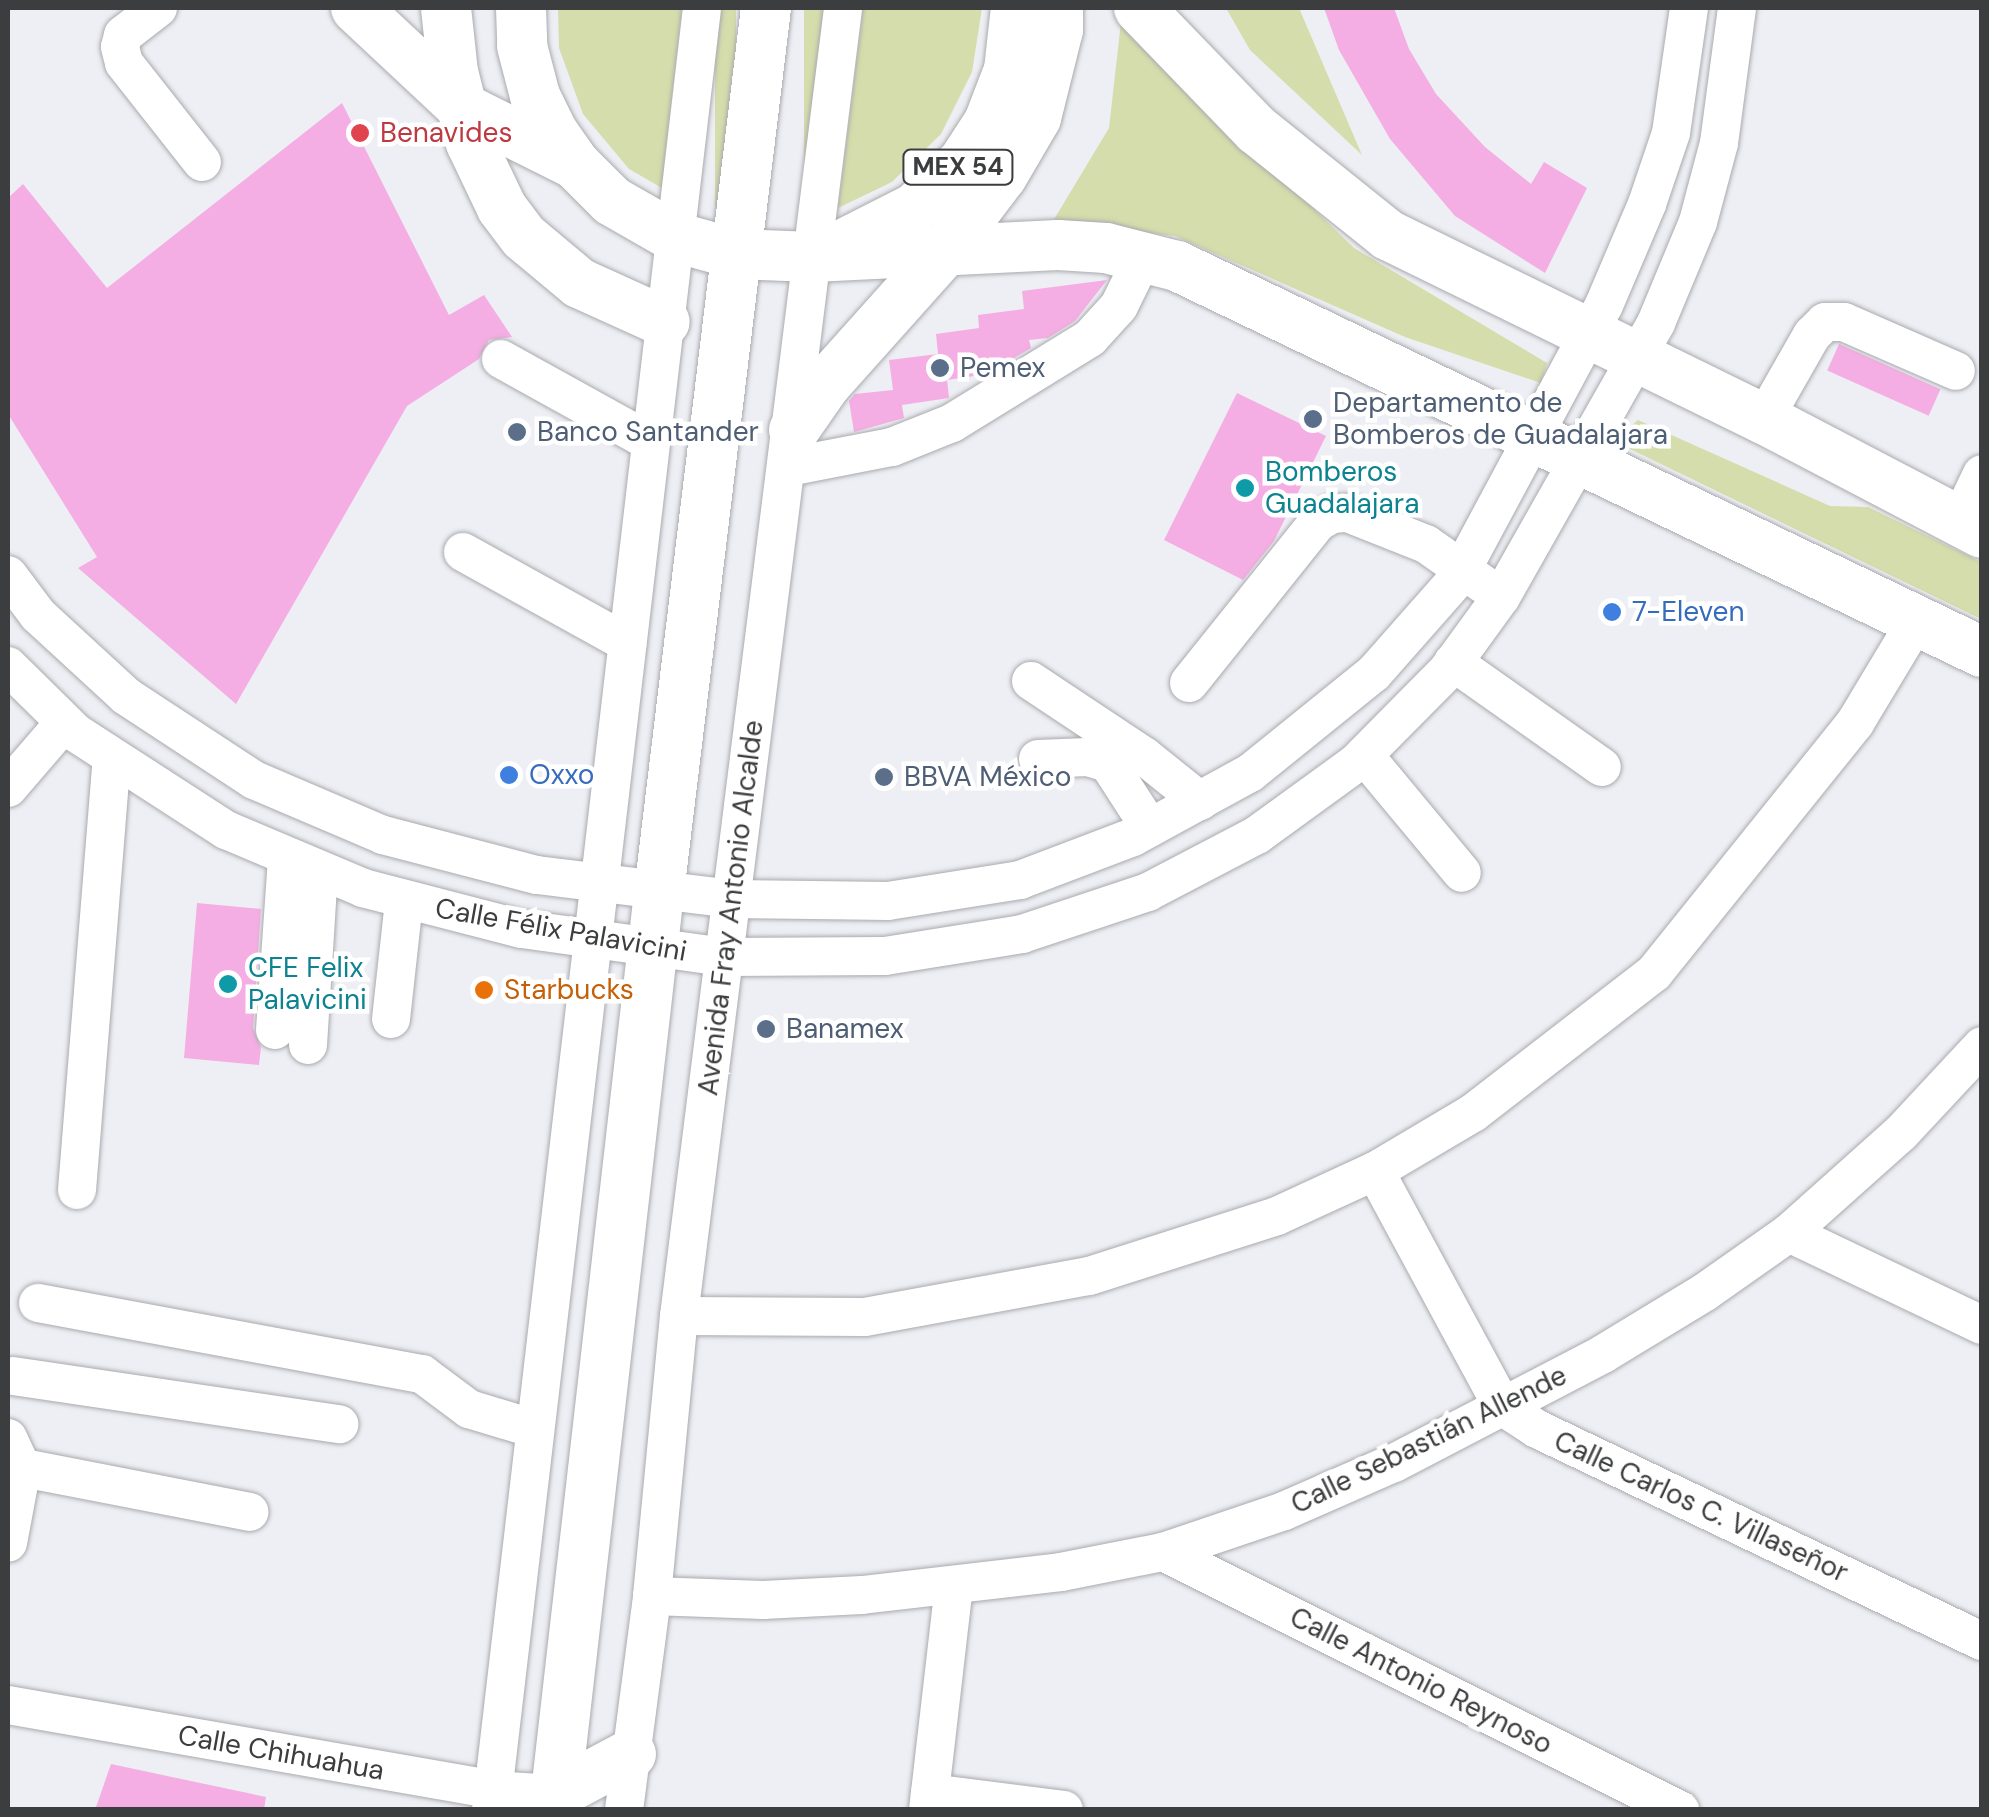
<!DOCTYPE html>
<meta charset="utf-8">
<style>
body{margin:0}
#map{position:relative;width:1989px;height:1817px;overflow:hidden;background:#eeeff4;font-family:"DM Sans",sans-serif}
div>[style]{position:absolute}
.green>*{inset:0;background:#d5ddac;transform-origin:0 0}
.building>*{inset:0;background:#f5aee3;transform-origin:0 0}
.roads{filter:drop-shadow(0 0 2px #a9aaae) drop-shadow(0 0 2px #a9aaae)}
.minor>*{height:38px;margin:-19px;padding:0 19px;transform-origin:19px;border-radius:19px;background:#fff}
.major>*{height:50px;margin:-25px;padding:0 25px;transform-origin:25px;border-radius:25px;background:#fff}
.dots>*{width:28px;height:28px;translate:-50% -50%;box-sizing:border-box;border:5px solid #fff;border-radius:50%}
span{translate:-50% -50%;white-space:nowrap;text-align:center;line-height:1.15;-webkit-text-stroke:9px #fff;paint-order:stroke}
.shield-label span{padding:2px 8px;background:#fff;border:2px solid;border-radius:8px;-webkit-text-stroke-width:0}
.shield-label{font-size:25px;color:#3c3d3e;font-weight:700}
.health-label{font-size:28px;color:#be3a42}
.left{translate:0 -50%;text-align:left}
.service-label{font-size:28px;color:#4e5e75}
.culture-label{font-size:28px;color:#0d838f}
.shop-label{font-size:28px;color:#366cbe}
.street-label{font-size:28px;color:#3c3d3e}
.food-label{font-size:28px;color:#c56008}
.frame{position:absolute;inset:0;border:10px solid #3c3d3e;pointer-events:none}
</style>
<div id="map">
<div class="green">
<div style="clip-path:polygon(558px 8px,682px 8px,662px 188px,629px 169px,583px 114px,559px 48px)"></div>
<div style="left:715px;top:8px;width:21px;height:199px"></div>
<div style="left:804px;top:8px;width:19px;height:211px"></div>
<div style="clip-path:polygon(863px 8px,982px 8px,972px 72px,941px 134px,892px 182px,838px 208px)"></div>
<div style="clip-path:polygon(1226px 8px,1299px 8px,1362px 155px,1250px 50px)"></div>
<div style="clip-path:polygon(1121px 22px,1354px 248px,1547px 363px,1541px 383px,1405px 337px,1175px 236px,1053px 221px,1109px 128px)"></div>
<div style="clip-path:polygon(1638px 420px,1830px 506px,1868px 507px,1981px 562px,1981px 619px,1630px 449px,1624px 441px,1625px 431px)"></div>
</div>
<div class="building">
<div style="clip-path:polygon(1324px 8px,1394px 8px,1409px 49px,1436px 94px,1485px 147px,1531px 184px,1544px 162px,1587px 188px,1545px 273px,1455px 216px,1390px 139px,1339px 50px)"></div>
<div style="clip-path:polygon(342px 103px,449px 315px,484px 295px,512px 337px,489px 340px,479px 359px,407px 406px,236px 704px,78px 568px,97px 557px,8px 414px,8px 198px,23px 184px,107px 288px)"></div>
<div style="clip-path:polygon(1107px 280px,1075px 321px,1048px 338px,1029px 340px,1031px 348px,1014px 358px,989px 361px,988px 374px,947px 380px,949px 398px,902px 405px,904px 418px,854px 432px,849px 401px,855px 394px,893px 390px,889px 360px,938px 354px,936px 334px,979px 328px,978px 315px,1024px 309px,1022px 291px)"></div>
<div style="left:1839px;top:344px;width:111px;height:29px;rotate:24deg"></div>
<div style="clip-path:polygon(1237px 393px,1326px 436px,1274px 541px,1243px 580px,1164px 540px)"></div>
<div style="clip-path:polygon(197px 903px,261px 909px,253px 1028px,261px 1047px,259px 1065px,184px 1058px)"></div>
<div style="clip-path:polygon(111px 1764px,266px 1797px,264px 1810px,95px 1810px)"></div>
</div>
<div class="roads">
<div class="minor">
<div style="left:158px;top:8px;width:44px;rotate:142.4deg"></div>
<div style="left:123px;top:35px;width:12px;rotate:104deg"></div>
<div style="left:120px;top:47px;width:16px;rotate:76deg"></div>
<div style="left:124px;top:63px;width:126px;rotate:51.8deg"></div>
<div style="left:501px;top:359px;width:171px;rotate:29deg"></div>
<div style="left:1764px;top:419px;width:97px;rotate:-60.3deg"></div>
<div style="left:1812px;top:335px;width:18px;rotate:-45deg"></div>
<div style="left:1825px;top:322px;width:19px"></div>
<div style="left:1844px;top:322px;width:122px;rotate:23.6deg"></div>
<div style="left:788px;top:467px;width:106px;rotate:-10.9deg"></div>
<div style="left:892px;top:447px;width:65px;rotate:-21.8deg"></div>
<div style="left:952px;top:423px;width:162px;rotate:-31.6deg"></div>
<div style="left:1090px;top:338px;width:43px;rotate:-47.8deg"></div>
<div style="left:1119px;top:306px;width:55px;rotate:-63.9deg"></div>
<div style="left:1959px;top:522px;width:53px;rotate:-64.4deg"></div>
<div style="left:463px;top:552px;width:188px;rotate:29deg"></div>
<div style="left:8px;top:575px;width:50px;rotate:53.1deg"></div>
<div style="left:38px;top:615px;width:120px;rotate:42.6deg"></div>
<div style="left:126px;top:696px;width:153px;rotate:33.3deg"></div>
<div style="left:254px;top:780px;width:140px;rotate:23.1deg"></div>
<div style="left:383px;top:835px;width:159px;rotate:14.6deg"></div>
<div style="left:537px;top:875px;width:196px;rotate:7deg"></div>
<div style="left:732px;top:899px;width:156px;rotate:0.7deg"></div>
<div style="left:888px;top:901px;width:134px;rotate:-9deg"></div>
<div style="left:1020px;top:880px;width:121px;rotate:-20.8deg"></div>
<div style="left:1133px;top:837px;width:133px;rotate:-28.7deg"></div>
<div style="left:1250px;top:773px;width:159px;rotate:-38.9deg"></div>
<div style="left:1374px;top:673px;width:125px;rotate:-48.6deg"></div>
<div style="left:1457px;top:579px;width:311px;rotate:-61.8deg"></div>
<div style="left:1604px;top:305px;width:110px;rotate:-66.9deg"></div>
<div style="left:1647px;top:204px;width:75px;rotate:-71.3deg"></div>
<div style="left:1671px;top:133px;width:126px;rotate:-81.8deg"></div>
<div style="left:1453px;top:662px;width:182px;rotate:35.2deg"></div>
<div style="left:8px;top:666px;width:95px;rotate:44.6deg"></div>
<div style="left:76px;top:733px;width:179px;rotate:32.9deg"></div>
<div style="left:226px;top:830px;width:149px;rotate:22.9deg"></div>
<div style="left:363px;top:888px;width:164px;rotate:14.5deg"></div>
<div style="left:522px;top:929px;width:205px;rotate:7.9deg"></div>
<div style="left:725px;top:957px;width:160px;rotate:-0.4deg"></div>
<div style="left:885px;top:956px;width:139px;rotate:-9.1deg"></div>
<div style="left:1022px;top:934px;width:133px;rotate:-18.4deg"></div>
<div style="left:1148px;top:892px;width:123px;rotate:-27.6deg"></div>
<div style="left:1257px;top:835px;width:122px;rotate:-36deg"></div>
<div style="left:1356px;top:763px;width:131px;rotate:-45.3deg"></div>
<div style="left:1448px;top:670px;width:90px;rotate:-54deg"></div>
<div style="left:1501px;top:597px;width:315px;rotate:-60.5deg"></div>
<div style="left:1656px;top:323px;width:109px;rotate:-67.4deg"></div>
<div style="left:1698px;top:222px;width:82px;rotate:-75.1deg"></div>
<div style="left:1719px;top:143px;width:136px;rotate:-82.4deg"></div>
<div style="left:1031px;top:681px;width:136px;rotate:33.6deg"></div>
<div style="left:1144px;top:756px;width:72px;rotate:38.8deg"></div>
<div style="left:1189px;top:683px;width:206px;rotate:-51.3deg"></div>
<div style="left:1318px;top:522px;width:16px;rotate:-30deg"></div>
<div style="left:1332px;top:514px;width:16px;rotate:-4deg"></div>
<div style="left:1348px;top:513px;width:84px;rotate:21.7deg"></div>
<div style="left:1426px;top:544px;width:70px;rotate:35.1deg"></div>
<div style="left:1364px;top:755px;width:153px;rotate:50.3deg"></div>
<div style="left:1038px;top:759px;width:50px;rotate:-2.3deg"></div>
<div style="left:1088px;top:757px;width:21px;rotate:17deg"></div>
<div style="left:1108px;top:763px;width:77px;rotate:57.1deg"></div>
<div style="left:8px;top:788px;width:84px;rotate:-49.3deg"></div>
<div style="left:391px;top:1019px;width:118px;rotate:-83.7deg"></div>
<div style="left:275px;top:1030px;width:172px;rotate:-86deg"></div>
<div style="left:308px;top:1045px;width:175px;rotate:-86.4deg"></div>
<div style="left:1375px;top:1171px;width:267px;rotate:61.6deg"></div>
<div style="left:1502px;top:1406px;width:42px;rotate:33.3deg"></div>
<div style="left:1537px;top:1429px;width:493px;rotate:25.5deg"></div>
<div style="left:77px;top:1190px;width:434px;rotate:-85.4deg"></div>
<div style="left:1789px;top:1233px;width:214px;rotate:25.5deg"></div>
<div style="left:38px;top:1303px;width:391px;rotate:10.5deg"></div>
<div style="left:422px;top:1374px;width:59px;rotate:36.7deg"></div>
<div style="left:469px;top:1409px;width:69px;rotate:16.9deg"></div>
<div style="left:679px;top:1316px;width:186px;rotate:0.3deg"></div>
<div style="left:865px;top:1317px;width:228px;rotate:-10.4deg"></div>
<div style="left:1089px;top:1276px;width:197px;rotate:-17.7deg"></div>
<div style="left:1277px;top:1216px;width:108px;rotate:-24.7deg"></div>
<div style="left:1375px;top:1171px;width:114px;rotate:-30.6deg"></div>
<div style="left:1473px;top:1113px;width:229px;rotate:-37.7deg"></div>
<div style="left:1654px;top:973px;width:321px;rotate:-51.2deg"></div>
<div style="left:1855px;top:723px;width:120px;rotate:-59deg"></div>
<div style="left:13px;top:1376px;width:330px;rotate:8.4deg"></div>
<div style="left:8px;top:1438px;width:33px;rotate:65deg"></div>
<div style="left:22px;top:1468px;width:76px;rotate:100.6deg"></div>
<div style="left:8px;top:1465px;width:246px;rotate:11deg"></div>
<div style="left:1163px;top:1552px;width:578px;rotate:26.52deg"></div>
<div style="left:652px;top:1596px;width:111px;rotate:2.1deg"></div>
<div style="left:763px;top:1600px;width:99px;rotate:-2.9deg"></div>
<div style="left:862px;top:1595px;width:200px;rotate:-6.6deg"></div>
<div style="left:1061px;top:1572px;width:104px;rotate:-11.1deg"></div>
<div style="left:1163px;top:1552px;width:128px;rotate:-18.7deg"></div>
<div style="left:1284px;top:1511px;width:120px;rotate:-23.6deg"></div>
<div style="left:1394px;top:1463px;width:236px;rotate:-27.5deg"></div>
<div style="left:1603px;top:1354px;width:119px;rotate:-31.3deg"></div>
<div style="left:1705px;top:1292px;width:103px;rotate:-35.1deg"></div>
<div style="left:1789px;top:1233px;width:150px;rotate:-41.8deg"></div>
<div style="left:1901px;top:1133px;width:119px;rotate:-47deg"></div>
<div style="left:8px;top:1705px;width:492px;rotate:9.9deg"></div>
<div style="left:493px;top:1790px;width:63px;rotate:3.6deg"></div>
<div style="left:930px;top:1793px;width:135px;rotate:7.2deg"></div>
<div style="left:491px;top:1810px;width:1814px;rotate:-83.32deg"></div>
<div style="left:624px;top:1810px;width:216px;rotate:-82.5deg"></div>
<div style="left:652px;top:1596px;width:281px;rotate:-84.5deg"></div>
<div style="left:679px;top:1316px;width:1318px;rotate:-82.85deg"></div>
<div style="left:928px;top:1810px;width:226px;rotate:-83.4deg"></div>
</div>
<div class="major">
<div style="left:356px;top:8px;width:146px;rotate:43.1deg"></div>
<div style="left:463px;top:108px;width:125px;rotate:26.6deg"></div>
<div style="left:446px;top:8px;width:64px;rotate:83.8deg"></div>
<div style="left:453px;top:72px;width:73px;rotate:75.8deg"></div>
<div style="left:471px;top:143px;width:72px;rotate:64.5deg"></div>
<div style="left:502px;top:208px;width:36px;rotate:53deg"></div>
<div style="left:524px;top:237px;width:72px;rotate:39.9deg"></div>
<div style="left:579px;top:283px;width:94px;rotate:24.4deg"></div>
<div style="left:521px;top:8px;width:38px;rotate:88deg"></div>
<div style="left:522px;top:46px;width:52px;rotate:75.4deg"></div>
<div style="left:535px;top:96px;width:39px;rotate:64deg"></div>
<div style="left:552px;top:131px;width:40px;rotate:55.1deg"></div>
<div style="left:575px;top:164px;width:52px;rotate:45deg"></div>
<div style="left:612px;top:201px;width:73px;rotate:29.7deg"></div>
<div style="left:675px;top:237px;width:63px;rotate:15.6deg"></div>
<div style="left:736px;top:254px;width:77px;rotate:2.2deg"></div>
<div style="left:813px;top:257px;width:245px;rotate:-2.8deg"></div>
<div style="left:1058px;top:245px;width:48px;rotate:3.6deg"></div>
<div style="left:1106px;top:248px;width:73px;rotate:14.2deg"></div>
<div style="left:1177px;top:266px;width:893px;rotate:25.62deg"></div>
<div style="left:1139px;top:8px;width:170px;rotate:46deg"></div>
<div style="left:1257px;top:130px;width:168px;rotate:38.7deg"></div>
<div style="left:1388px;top:235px;width:419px;rotate:26.1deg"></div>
<div style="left:1764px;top:419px;width:246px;rotate:27.6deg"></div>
<div style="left:836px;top:248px;width:89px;rotate:-26.9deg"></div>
<div style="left:915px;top:208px;width:66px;rotate:-43.8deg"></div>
<div style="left:963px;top:162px;width:48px;rotate:-57deg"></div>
<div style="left:989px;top:122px;width:56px;rotate:-69deg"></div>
<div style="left:1009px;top:70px;width:62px;rotate:-83.6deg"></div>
<div style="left:794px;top:430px;width:56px;rotate:-55.2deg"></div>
<div style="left:826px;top:384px;width:178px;rotate:-48.2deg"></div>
<div style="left:945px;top:251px;width:94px;rotate:-52.8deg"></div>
<div style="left:1002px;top:176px;width:67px;rotate:-59.6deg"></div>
<div style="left:1036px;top:118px;width:91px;rotate:-76deg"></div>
<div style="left:1058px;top:30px;width:22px;rotate:-90deg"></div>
<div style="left:556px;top:1794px;width:85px;rotate:-28.1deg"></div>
<div style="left:554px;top:1810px;width:924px;rotate:-83.47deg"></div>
<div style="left:659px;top:892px;width:890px;rotate:-83.1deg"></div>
</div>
</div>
<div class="dots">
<div style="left:360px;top:133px;background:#e0444e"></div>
<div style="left:940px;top:368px;background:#5c6f8a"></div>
<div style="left:1313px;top:419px;background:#5c6f8a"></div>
<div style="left:517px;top:432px;background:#5c6f8a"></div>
<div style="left:1245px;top:488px;background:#0f9aa8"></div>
<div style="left:1612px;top:612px;background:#3f7fe0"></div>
<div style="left:509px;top:775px;background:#3f7fe0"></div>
<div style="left:884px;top:777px;background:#5c6f8a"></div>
<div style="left:228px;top:984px;background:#0f9aa8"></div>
<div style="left:484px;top:990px;background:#e8710a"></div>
<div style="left:766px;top:1029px;background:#5c6f8a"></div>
</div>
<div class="shield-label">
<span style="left:958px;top:167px">MEX 54</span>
</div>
<div class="health-label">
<span class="left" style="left:380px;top:133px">Benavides</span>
</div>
<div class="service-label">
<span class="left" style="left:960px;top:368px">Pemex</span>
<span class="left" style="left:1333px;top:419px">Departamento de<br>Bomberos de Guadalajara</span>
<span class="left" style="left:537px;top:432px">Banco Santander</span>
<span class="left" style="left:904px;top:777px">BBVA México</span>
<span class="left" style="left:786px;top:1029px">Banamex</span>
</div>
<div class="culture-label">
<span class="left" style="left:1265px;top:488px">Bomberos<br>Guadalajara</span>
<span class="left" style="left:248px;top:984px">CFE Felix<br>Palavicini</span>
</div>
<div class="shop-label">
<span class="left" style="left:1632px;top:612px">7-Eleven</span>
<span class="left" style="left:529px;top:775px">Oxxo</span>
</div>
<div class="street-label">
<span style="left:731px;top:908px;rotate:-83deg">Avenida Fray Antonio Alcalde</span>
<span style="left:561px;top:930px;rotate:10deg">Calle Félix Palavicini</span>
<span style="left:1429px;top:1440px;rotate:-26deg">Calle Sebastián Allende</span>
<span style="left:1701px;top:1507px;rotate:25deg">Calle Carlos C. Villaseñor</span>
<span style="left:1421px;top:1681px;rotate:27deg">Calle Antonio Reynoso</span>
<span style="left:281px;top:1753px;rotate:10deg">Calle Chihuahua</span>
</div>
<div class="food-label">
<span class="left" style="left:504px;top:990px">Starbucks</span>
</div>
<div class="frame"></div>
</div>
